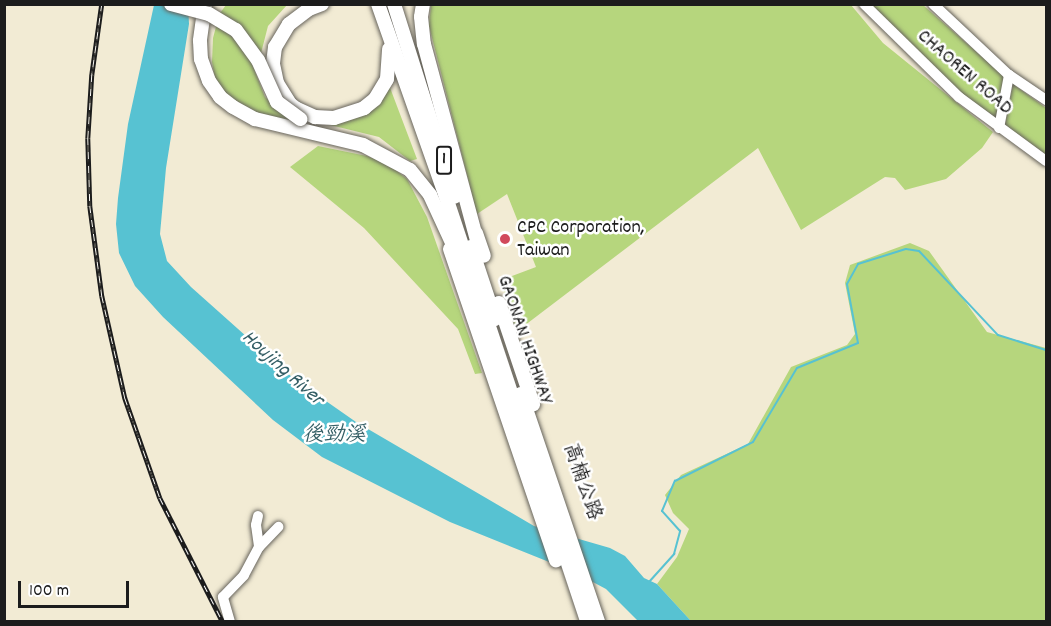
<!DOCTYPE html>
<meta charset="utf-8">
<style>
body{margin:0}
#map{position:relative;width:1051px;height:626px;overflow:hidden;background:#f2ebd4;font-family:Dekko,"LXGW WenKai TC",sans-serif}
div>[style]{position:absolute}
.green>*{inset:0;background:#b6d67d}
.water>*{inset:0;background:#57c2d2}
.stream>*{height:2px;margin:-1px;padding:0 1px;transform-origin:1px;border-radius:1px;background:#57c2d2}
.roads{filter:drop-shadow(0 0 2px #67645c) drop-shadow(0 0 2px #67645c)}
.minor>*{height:10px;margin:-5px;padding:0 5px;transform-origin:5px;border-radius:5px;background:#fff}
.major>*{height:14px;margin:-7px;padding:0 7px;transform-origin:7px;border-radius:7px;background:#fff}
.rail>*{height:4.5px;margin-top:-2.25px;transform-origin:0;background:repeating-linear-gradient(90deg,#fff 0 7px,#1c1c1c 0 14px);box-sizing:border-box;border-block:2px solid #1c1c1c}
.bridges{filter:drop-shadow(0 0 2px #67645c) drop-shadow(0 0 2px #67645c)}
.major-bridge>*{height:14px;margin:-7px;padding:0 7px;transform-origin:7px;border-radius:7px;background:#fff}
.dots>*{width:16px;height:16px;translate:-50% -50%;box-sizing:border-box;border:3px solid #fff;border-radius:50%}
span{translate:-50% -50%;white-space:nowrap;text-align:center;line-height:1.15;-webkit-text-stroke:5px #fff;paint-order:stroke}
.shield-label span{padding:2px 4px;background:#fff;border:2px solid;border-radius:4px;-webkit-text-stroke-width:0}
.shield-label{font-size:18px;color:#1c1c1c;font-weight:700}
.street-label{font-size:20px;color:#1c1c1c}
.poi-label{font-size:20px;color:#1c1c1c}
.left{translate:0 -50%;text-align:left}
.water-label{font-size:21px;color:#345e65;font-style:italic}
.frame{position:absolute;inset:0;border:6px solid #1c1c1c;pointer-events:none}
.scale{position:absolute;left:18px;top:581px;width:111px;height:27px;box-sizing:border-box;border:3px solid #1c1c1c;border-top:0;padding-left:8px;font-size:18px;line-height:21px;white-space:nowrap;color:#1c1c1c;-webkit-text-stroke:4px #fff;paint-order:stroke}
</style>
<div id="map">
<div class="green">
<div style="clip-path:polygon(226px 5px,287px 5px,268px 26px,260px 57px,220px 13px)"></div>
<div style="clip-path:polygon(431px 5px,851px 5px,883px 43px,993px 132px,982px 148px,946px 179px,905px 190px,895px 178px,885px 177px,801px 230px,758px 148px,516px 332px,501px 280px,536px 267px,507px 194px,477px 214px,429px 26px)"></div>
<div style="clip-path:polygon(869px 5px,923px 5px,1005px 77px,997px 119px,959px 91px)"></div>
<div style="clip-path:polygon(217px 23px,247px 51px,265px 97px,299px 128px,243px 109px,216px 84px,212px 62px,213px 38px)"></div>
<div style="clip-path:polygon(1013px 84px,1046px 108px,1046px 155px,1005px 125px)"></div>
<div style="clip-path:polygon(389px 85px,417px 159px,410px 161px,379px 137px,314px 121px,342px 120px)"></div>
<div style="clip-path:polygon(318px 146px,367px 156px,388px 164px,407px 179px,427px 217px,482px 373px,475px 374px,458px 329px,364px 228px,290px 167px)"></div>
<div style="clip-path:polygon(910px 243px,929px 251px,987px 332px,1046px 348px,1046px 621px,691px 621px,657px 584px,677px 557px,689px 529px,673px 513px,665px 495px,681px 475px,748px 444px,791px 367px,847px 345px,855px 334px,845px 283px,850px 265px)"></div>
</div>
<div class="water">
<div style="clip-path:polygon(154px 5px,188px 5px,189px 24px,166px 168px,160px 234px,167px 261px,191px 287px,293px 378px,356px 422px,534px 526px,610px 548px,625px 556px,644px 578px,657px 584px,691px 621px,638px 621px,606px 589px,574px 572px,450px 522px,322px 457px,273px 420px,163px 317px,135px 286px,119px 253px,116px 224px,118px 198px,128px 124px)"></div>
</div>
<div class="stream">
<div style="left:649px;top:582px;width:38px;rotate:-48deg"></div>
<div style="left:674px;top:554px;width:24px;rotate:-75deg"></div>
<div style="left:680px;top:531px;width:27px;rotate:-132deg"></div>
<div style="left:662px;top:511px;width:33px;rotate:-67deg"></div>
<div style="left:675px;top:481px;width:87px;rotate:-26.6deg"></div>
<div style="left:753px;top:442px;width:86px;rotate:-59.3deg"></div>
<div style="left:797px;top:368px;width:66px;rotate:-22.3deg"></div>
<div style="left:858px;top:343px;width:60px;rotate:-100.6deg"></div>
<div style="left:847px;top:284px;width:23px;rotate:-61deg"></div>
<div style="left:858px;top:264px;width:50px;rotate:-17.4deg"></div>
<div style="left:906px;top:249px;width:13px;rotate:9deg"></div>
<div style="left:919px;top:251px;width:115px;rotate:46.8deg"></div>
<div style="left:998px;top:335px;width:50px;rotate:17.4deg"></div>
</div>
<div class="roads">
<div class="minor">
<div style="left:864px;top:4px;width:133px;rotate:44.4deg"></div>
<div style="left:959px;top:97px;width:108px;rotate:36.3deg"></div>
<div style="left:933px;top:4px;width:104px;rotate:43.1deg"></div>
<div style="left:1009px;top:75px;width:45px;rotate:34deg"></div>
<div style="left:999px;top:128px;width:54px;rotate:-79.3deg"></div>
<div style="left:258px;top:516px;width:9px;rotate:103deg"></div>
<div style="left:256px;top:525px;width:22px;rotate:82deg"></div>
<div style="left:230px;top:622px;width:26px;rotate:-106deg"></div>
<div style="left:223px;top:597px;width:30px;rotate:-46deg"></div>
<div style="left:244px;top:575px;width:32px;rotate:-62deg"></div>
<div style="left:259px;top:547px;width:28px;rotate:-46deg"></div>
</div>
<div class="major">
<div style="left:205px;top:4px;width:37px;rotate:98deg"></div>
<div style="left:200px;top:41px;width:18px;rotate:87deg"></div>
<div style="left:201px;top:59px;width:23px;rotate:70deg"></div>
<div style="left:209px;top:81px;width:19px;rotate:55deg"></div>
<div style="left:220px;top:97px;width:16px;rotate:38deg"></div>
<div style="left:233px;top:107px;width:25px;rotate:29deg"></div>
<div style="left:255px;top:119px;width:111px;rotate:13.5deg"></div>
<div style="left:363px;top:145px;width:53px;rotate:28deg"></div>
<div style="left:410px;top:170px;width:32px;rotate:51deg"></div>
<div style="left:430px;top:195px;width:69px;rotate:65.3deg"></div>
<div style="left:322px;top:4px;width:14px;rotate:159deg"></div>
<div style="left:309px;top:9px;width:25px;rotate:143deg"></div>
<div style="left:289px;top:24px;width:27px;rotate:121deg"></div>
<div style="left:275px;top:47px;width:17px;rotate:97deg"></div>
<div style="left:273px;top:64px;width:19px;rotate:78deg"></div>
<div style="left:277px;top:83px;width:25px;rotate:58deg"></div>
<div style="left:290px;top:104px;width:9px;rotate:36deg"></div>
<div style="left:297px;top:109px;width:20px;rotate:24deg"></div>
<div style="left:315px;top:117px;width:19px;rotate:3deg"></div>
<div style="left:334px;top:118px;width:32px;rotate:-18deg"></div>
<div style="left:364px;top:108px;width:14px;rotate:-39deg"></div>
<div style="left:375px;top:99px;width:23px;rotate:-59deg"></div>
<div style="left:387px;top:79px;width:30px;rotate:-86deg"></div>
<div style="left:378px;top:4px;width:211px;rotate:70.6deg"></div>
<div style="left:448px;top:203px;width:441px;rotate:71.6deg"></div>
<div style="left:394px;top:4px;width:202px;rotate:72.5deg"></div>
<div style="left:423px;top:4px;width:13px;rotate:99deg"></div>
<div style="left:421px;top:17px;width:27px;rotate:84deg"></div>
<div style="left:424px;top:44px;width:203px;rotate:74.9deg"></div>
<div style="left:476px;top:233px;width:24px;rotate:71deg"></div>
<div style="left:471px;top:247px;width:76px;rotate:71.6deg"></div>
<div style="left:450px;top:249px;width:329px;rotate:71.2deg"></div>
<div style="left:499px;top:303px;width:107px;rotate:71.4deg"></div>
<div style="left:521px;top:394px;width:241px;rotate:71.3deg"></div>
</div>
</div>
<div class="rail">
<div style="left:102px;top:4px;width:72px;rotate:98deg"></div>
<div style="left:92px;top:75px;width:63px;rotate:93.6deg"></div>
<div style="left:88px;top:138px;width:68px;rotate:88.3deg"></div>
<div style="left:90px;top:206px;width:91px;rotate:82.4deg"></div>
<div style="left:102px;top:296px;width:105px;rotate:77.3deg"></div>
<div style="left:125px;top:398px;width:106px;rotate:70.7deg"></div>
<div style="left:160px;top:498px;width:139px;rotate:63.1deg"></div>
</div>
<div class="bridges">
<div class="major-bridge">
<div style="left:171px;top:4px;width:39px;rotate:15deg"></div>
<div style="left:209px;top:14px;width:31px;rotate:31deg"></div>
<div style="left:236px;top:30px;width:37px;rotate:54deg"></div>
<div style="left:258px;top:60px;width:46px;rotate:65.7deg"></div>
<div style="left:277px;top:102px;width:29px;rotate:36deg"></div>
</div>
</div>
<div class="dots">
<div style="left:505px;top:239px;background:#d1495b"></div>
</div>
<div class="shield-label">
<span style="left:444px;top:160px">1</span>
</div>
<div class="street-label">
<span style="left:964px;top:73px;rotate:41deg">CHAOREN ROAD</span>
<span style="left:524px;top:340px;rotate:71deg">GAONAN HIGHWAY</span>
<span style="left:581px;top:482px;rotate:71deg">高楠公路</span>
</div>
<div class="poi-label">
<span class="left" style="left:517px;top:240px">CPC Corporation,<br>Taiwan</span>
</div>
<div class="water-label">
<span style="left:282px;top:369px;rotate:42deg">Houjing River</span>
<span style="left:334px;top:436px">後勁溪</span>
</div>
<div class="frame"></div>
<div class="scale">100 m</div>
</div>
